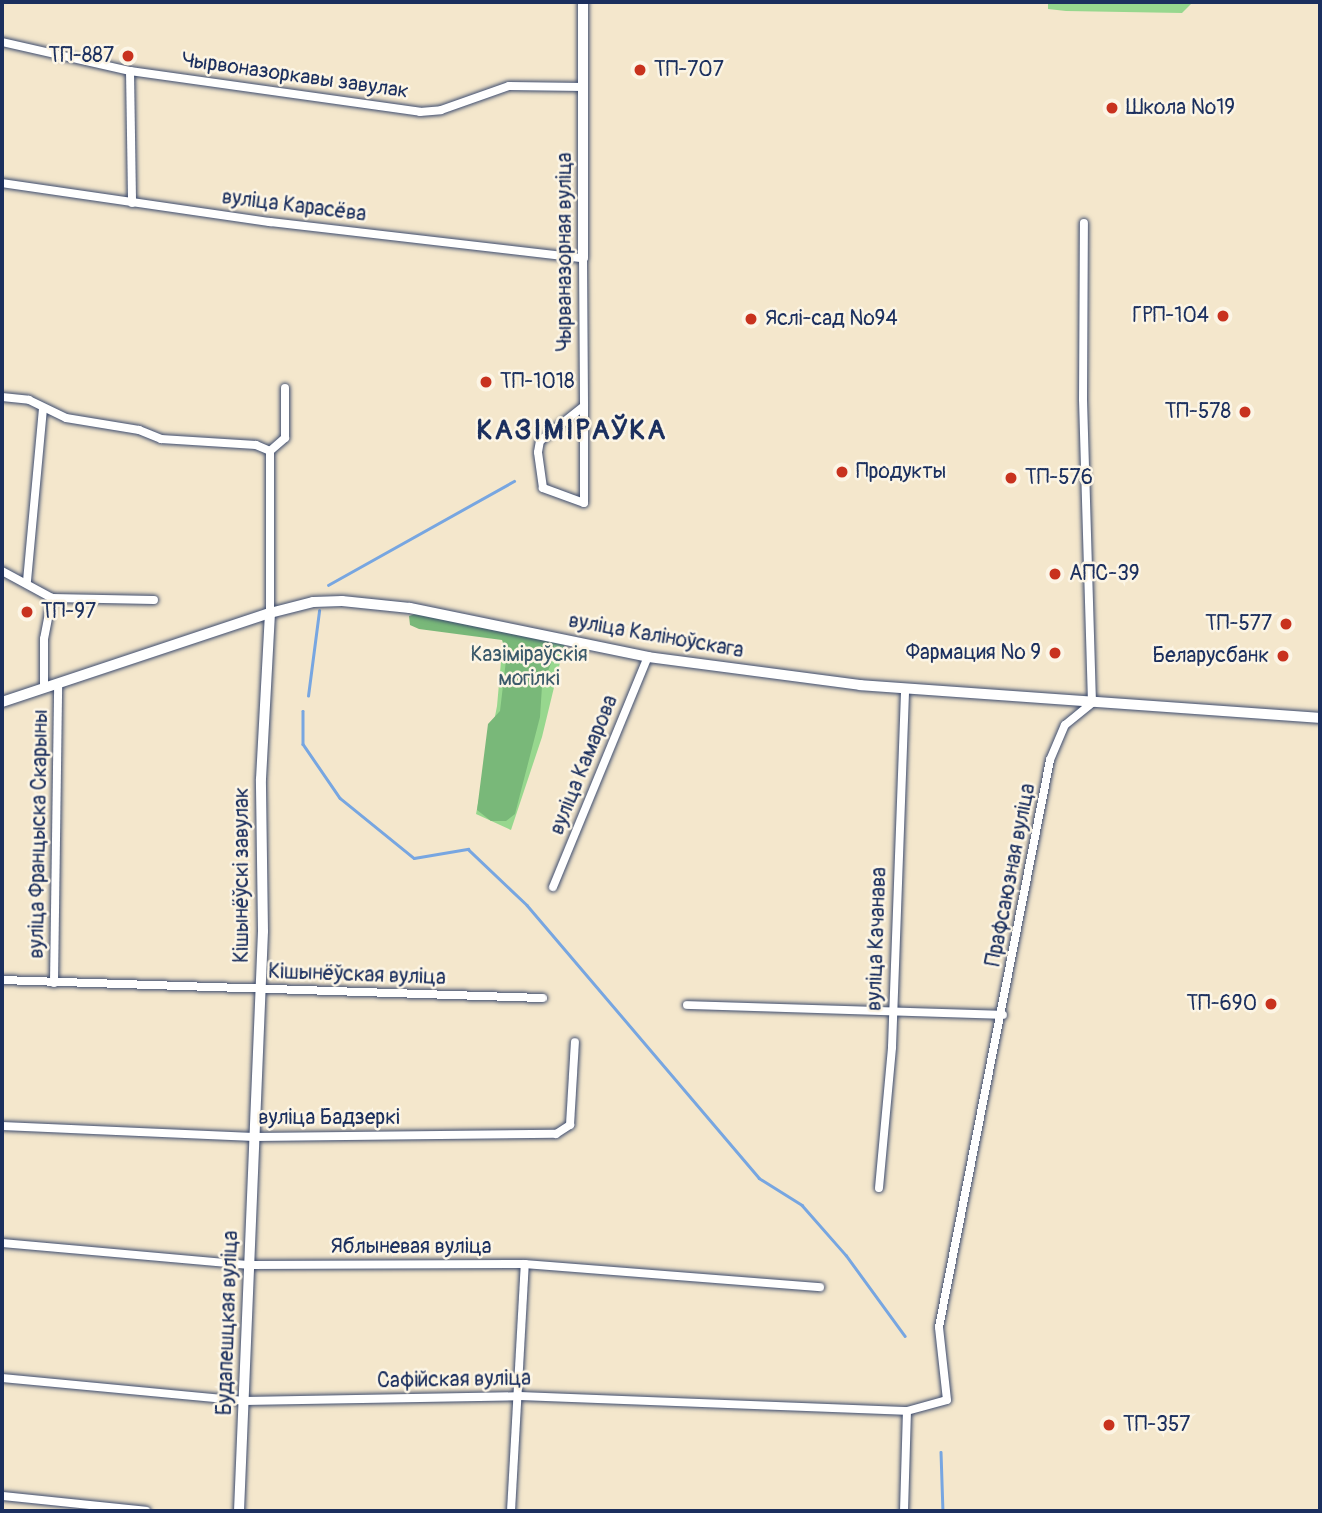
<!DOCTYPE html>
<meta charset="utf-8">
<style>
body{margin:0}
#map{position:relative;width:1322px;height:1513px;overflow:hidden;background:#f4e7cc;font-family:Pangolin,sans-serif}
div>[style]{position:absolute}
.green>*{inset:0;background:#97d78e}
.forest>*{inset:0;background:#79b879}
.stream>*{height:2.5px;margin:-1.25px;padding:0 1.25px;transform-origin:1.25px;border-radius:1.25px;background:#77a6e1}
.roads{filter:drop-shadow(0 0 2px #3c4b6e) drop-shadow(0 0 2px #3c4b6e)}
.minor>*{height:8px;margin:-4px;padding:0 4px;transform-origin:4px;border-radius:4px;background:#fff}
.tertiary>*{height:10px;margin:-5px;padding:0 5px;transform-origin:5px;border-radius:5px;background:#fff}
.secondary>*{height:10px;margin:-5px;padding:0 5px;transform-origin:5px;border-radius:5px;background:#fff}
.dots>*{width:19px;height:19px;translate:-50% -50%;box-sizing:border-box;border:4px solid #fcf5e5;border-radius:50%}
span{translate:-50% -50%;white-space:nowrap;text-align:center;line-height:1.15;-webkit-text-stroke:5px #fcf5e5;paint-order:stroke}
.poi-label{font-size:21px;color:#1b2f5e}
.right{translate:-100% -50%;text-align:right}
.left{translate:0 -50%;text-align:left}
.street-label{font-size:21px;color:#1b2f5e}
.park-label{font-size:21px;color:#3a596a}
.district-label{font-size:28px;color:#1b2f5e;font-weight:700;letter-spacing:2px}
.frame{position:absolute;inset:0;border:4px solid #1b2f5e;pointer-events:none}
</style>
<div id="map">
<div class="green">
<div style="clip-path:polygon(1048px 2px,1193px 2px,1182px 13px,1066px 11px,1048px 9px)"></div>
<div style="clip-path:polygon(504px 628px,565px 642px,542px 737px,511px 830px,476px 814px,497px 706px)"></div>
</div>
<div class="forest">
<div style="clip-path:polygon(418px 613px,512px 630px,552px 642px,556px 651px,542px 686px,540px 717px,515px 814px,506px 821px,491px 821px,477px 810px,488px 724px,500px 711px,507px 652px,502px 640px,419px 629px,410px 625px,409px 616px)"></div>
</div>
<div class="stream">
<div style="left:328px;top:585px;width:213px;rotate:-29.2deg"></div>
<div style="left:308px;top:696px;width:86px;rotate:-82.6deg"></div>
<div style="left:303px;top:711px;width:33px;rotate:90deg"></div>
<div style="left:303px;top:744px;width:65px;rotate:55.6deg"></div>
<div style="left:340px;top:798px;width:95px;rotate:39deg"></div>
<div style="left:414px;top:858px;width:55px;rotate:-9.5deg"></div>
<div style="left:468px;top:849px;width:81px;rotate:43.5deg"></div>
<div style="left:527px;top:905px;width:358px;rotate:49.6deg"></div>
<div style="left:759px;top:1178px;width:51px;rotate:32.1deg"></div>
<div style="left:802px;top:1205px;width:67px;rotate:48.7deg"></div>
<div style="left:846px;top:1255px;width:100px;rotate:53.9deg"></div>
<div style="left:941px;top:1452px;width:59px;rotate:88.1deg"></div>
</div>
<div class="roads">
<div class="minor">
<div style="left:2px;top:42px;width:131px;rotate:12.8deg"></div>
<div style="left:130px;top:71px;width:293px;rotate:8deg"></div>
<div style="left:420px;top:112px;width:21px;rotate:-5deg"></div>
<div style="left:441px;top:110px;width:72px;rotate:-19.4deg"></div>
<div style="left:509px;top:86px;width:74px;rotate:0.8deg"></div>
<div style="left:130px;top:71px;width:132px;rotate:89.1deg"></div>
<div style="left:2px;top:183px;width:271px;rotate:8.3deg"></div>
<div style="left:270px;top:222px;width:315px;rotate:6.6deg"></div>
<div style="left:583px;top:258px;width:148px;rotate:89.6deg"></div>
<div style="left:584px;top:406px;width:97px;rotate:90deg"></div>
<div style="left:584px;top:503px;width:44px;rotate:-159.9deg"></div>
<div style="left:543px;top:488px;width:36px;rotate:-98deg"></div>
<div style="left:538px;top:452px;width:11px;rotate:-80deg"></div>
<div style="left:540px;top:441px;width:56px;rotate:-38.5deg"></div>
<div style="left:2px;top:397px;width:27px;rotate:6deg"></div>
<div style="left:29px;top:400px;width:41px;rotate:25.9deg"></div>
<div style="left:66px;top:418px;width:74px;rotate:9.3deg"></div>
<div style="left:139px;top:430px;width:24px;rotate:22deg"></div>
<div style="left:161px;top:439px;width:95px;rotate:3.6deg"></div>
<div style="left:256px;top:445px;width:15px;rotate:23deg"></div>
<div style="left:2px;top:571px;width:57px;rotate:28.4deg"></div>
<div style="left:52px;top:598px;width:102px;rotate:1.1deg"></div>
<div style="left:27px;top:581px;width:173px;rotate:-84.7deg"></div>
<div style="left:270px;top:613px;width:162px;rotate:-90deg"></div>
<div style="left:270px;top:451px;width:20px;rotate:-41deg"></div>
<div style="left:285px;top:438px;width:50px;rotate:-90deg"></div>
<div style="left:44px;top:687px;width:48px;rotate:-90deg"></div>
<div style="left:44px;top:639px;width:42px;rotate:-79deg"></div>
<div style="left:553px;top:887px;width:249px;rotate:-67.6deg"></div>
<div style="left:2px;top:980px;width:541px;rotate:1.91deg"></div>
<div style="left:54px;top:983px;width:298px;rotate:-89.2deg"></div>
<div style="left:687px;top:1005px;width:316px;rotate:1.8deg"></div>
<div style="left:2px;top:1126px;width:252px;rotate:2.5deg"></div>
<div style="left:254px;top:1137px;width:302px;rotate:-0.6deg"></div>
<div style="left:556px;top:1134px;width:17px;rotate:-33deg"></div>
<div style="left:570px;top:1125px;width:83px;rotate:-86.6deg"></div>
<div style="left:879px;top:1188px;width:142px;rotate:-84.7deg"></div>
<div style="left:892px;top:1047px;width:357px;rotate:-87.9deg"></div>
<div style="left:2px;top:1243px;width:249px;rotate:5.1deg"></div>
<div style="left:250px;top:1265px;width:275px;rotate:-0.2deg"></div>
<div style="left:525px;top:1264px;width:296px;rotate:4.5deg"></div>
<div style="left:2px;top:1378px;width:243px;rotate:5.4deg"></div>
<div style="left:244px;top:1401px;width:273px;rotate:-1deg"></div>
<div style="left:517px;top:1396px;width:390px;rotate:2.2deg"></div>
<div style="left:2px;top:1496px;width:145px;rotate:5.9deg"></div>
<div style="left:511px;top:1511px;width:247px;rotate:-86.8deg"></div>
<div style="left:904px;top:1511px;width:100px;rotate:-88.3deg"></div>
<div style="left:907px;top:1411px;width:41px;rotate:-15.4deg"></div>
<div style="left:947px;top:1400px;width:73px;rotate:-96.3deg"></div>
<div style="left:939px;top:1327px;width:578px;rotate:-78.92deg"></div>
<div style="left:1050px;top:760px;width:38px;rotate:-67deg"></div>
<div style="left:1065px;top:725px;width:35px;rotate:-39deg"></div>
<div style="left:1092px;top:703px;width:304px;rotate:-91.7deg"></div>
<div style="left:1083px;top:399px;width:176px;rotate:-89.7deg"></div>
</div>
<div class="tertiary">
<div style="left:583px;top:2px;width:256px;rotate:90deg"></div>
<div style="left:239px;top:1511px;width:580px;rotate:-87.63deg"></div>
<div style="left:263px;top:931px;width:152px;rotate:-90.8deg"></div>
<div style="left:261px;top:779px;width:166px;rotate:-86.9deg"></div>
</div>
<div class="secondary">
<div style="left:2px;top:702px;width:282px;rotate:-18.4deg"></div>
<div style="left:270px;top:613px;width:44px;rotate:-14.3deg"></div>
<div style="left:313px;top:602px;width:29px;rotate:-2deg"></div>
<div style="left:342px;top:601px;width:68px;rotate:5.9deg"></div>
<div style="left:410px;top:608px;width:243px;rotate:11.6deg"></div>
<div style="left:648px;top:657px;width:214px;rotate:7.5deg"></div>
<div style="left:860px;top:685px;width:461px;rotate:4.1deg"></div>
</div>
</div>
<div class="dots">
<div style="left:128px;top:56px;background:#c8321e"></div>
<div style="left:640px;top:70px;background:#c8321e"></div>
<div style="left:1112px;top:108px;background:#c8321e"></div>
<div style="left:1223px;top:316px;background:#c8321e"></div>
<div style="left:751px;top:319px;background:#c8321e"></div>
<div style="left:486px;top:382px;background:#c8321e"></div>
<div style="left:1245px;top:412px;background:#c8321e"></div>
<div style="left:842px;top:472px;background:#c8321e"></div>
<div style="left:1011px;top:478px;background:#c8321e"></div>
<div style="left:1055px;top:574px;background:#c8321e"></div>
<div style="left:27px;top:612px;background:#c8321e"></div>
<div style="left:1286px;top:624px;background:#c8321e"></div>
<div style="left:1055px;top:653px;background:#c8321e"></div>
<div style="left:1283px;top:656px;background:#c8321e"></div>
<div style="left:1271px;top:1004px;background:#c8321e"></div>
<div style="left:1109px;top:1425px;background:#c8321e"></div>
</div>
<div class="poi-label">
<span class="right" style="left:114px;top:56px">ТП-887</span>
<span class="left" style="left:654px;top:70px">ТП-707</span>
<span class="left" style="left:1126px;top:108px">Школа №19</span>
<span class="right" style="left:1209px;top:316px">ГРП-104</span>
<span class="left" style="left:765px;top:319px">Яслі-сад №94</span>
<span class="left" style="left:500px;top:382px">ТП-1018</span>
<span class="right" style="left:1231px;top:412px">ТП-578</span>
<span class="left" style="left:856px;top:472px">Продукты</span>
<span class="left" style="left:1025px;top:478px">ТП-576</span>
<span class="left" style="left:1069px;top:574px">АПС-39</span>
<span class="left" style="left:41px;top:612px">ТП-97</span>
<span class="right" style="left:1272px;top:624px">ТП-577</span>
<span class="right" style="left:1041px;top:653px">Фармация № 9</span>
<span class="right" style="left:1269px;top:656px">Беларусбанк</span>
<span class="right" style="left:1257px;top:1004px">ТП-690</span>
<span class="left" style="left:1123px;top:1425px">ТП-357</span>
</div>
<div class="street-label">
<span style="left:295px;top:76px;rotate:8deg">Чырвоназоркавы завулак</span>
<span style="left:294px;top:206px;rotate:7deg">вуліца Карасёва</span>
<span style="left:565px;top:252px;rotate:-90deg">Чырваназорная вуліца</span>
<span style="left:656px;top:636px;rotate:10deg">вуліца Каліноўскага</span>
<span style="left:584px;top:765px;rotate:-68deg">вуліца Камарова</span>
<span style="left:39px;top:834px;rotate:-89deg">вуліца Францыска Скарыны</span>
<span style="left:242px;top:875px;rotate:-90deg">Кішынёўскі завулак</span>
<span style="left:1011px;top:875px;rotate:-79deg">Прафсаюзная вуліца</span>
<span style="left:877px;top:939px;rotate:-88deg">вуліца Качанава</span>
<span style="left:357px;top:975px;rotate:2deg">Кішынёўская вуліца</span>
<span style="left:329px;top:1118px">вуліца Бадзеркі</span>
<span style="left:411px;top:1247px">Яблыневая вуліца</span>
<span style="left:228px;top:1323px;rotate:-88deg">Будапешцкая вуліца</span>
<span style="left:454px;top:1380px;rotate:-1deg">Сафійская вуліца</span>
</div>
<div class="park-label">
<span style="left:529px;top:667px">Казіміраўскія<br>могілкі</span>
</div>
<div class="district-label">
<span style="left:572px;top:431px">КАЗІМІРАЎКА</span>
</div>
<div class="frame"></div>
</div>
